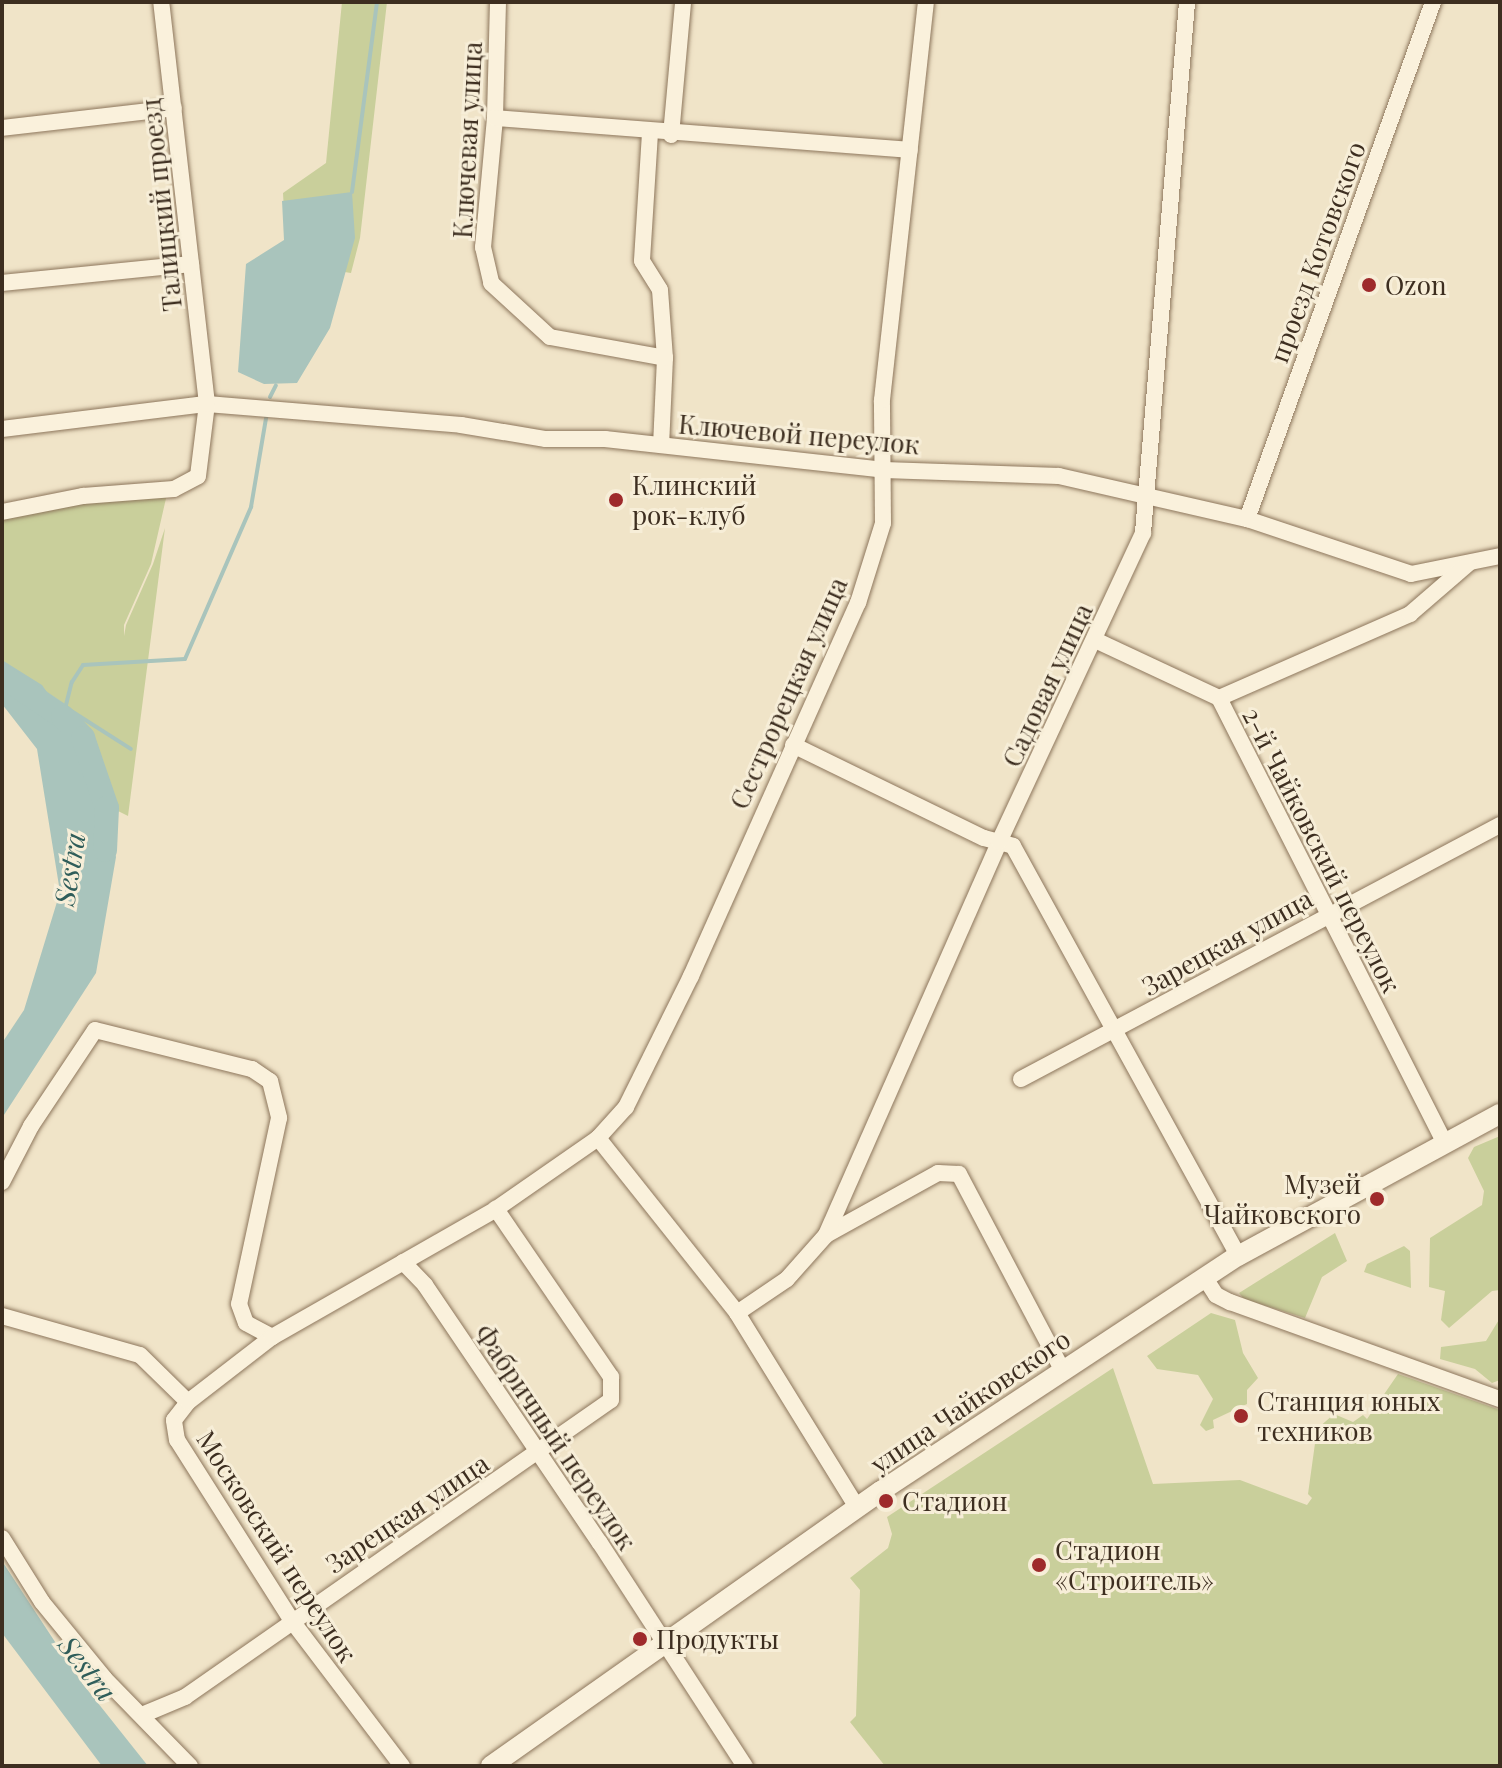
<!DOCTYPE html>
<meta charset="utf-8">
<style>
body{margin:0}
#map{position:relative;width:1502px;height:1768px;overflow:hidden;background:#f0e4c8;font-family:"Playfair Display",serif}
div>[style]{position:absolute}
.green>*{inset:0;background:#c9cf9b}
.water>*{inset:0;background:#a9c4bc}
.stream>*{height:4px;margin:-2px;padding:0 2px;transform-origin:2px;border-radius:2px;background:#a9c4bc}
.river>*{height:24px;margin:-12px;padding:0 12px;transform-origin:12px;border-radius:12px;background:#a9c4bc}
.roads{filter:drop-shadow(0 0 2px #8d765c) drop-shadow(0 0 2px #8d765c)}
.minor>*{height:16px;margin:-8px;padding:0 8px;transform-origin:8px;border-radius:8px;background:#faf1dc}
.tertiary>*{height:20px;margin:-10px;padding:0 10px;transform-origin:10px;border-radius:10px;background:#faf1dc}
.dots>*{width:22px;height:22px;translate:-50% -50%;box-sizing:border-box;border:4px solid #f7eed8;border-radius:50%}
span{translate:-50% -50%;white-space:nowrap;text-align:center;line-height:1.15;-webkit-text-stroke:6px #f7eed8;paint-order:stroke}
.street-label{font-size:26px;color:#3d2e20}
.poi-label{font-size:26px;color:#3d2e20}
.left{translate:0 -50%;text-align:left}
.right{translate:-100% -50%;text-align:right}
.water-label{font-size:28px;color:#2f5d5a;font-style:italic}
.frame{position:absolute;inset:0;border:4px solid #3d2e20;pointer-events:none}
</style>
<div id="map">
<div class="green">
<div style="clip-path:polygon(342px 2px,387px 2px,360px 238px,351px 273px,273px 261px,286px 249px,283px 193px,326px 163px)"></div>
<div style="clip-path:polygon(167px 494px,151px 564px,124px 625px,124px 636px,126px 625px,153px 564px,165px 528px,128px 816px,108px 806px,84px 737px,13px 677px,59px 706px,60px 701px,2px 663px,2px 504px)"></div>
<div style="clip-path:polygon(1500px 1136px,1500px 1290px,1492px 1291px,1449px 1328px,1441px 1320px,1445px 1291px,1429px 1287px,1430px 1238px,1482px 1205px,1484px 1191px,1468px 1158px,1474px 1147px)"></div>
<div style="clip-path:polygon(1335px 1233px,1347px 1261px,1322px 1277px,1305px 1318px,1244px 1299px,1239px 1293px)"></div>
<div style="clip-path:polygon(1404px 1246px,1410px 1251px,1411px 1288px,1364px 1272px,1367px 1264px)"></div>
<div style="clip-path:polygon(1211px 1313px,1235px 1320px,1243px 1353px,1258px 1378px,1247px 1390px,1247px 1404px,1213px 1420px,1214px 1428px,1206px 1431px,1200px 1425px,1213px 1399px,1198px 1375px,1157px 1369px,1147px 1356px)"></div>
<div style="clip-path:polygon(1500px 1318px,1500px 1380px,1492px 1383px,1475px 1369px,1440px 1359px,1441px 1347px,1486px 1341px)"></div>
<div style="clip-path:polygon(1113px 1368px,1153px 1484px,1240px 1480px,1307px 1505px,1312px 1498px,1308px 1494px,1317px 1429px,1334px 1414px,1353px 1422px,1363px 1415px,1367px 1419px,1398px 1374px,1500px 1410px,1500px 1766px,885px 1766px,850px 1722px,856px 1716px,860px 1590px,850px 1578px,888px 1548px,892px 1534px,887px 1517px)"></div>
</div>
<div class="water">
<div style="clip-path:polygon(352px 192px,355px 238px,330px 328px,297px 383px,264px 384px,238px 372px,246px 264px,284px 240px,282px 201px)"></div>
<div style="clip-path:polygon(2px 660px,42px 685px,90px 754px,116px 857px,96px 973px,2px 1118px,2px 1043px,24px 1010px,60px 892px,37px 749px,2px 704px)"></div>
<div style="clip-path:polygon(2px 1561px,82px 1683px,148px 1766px,102px 1766px,2px 1633px)"></div>
</div>
<div class="stream">
<div style="left:352px;top:192px;width:192px;rotate:-82.5deg"></div>
<div style="left:270px;top:397px;width:13px;rotate:-63deg"></div>
<div style="left:65px;top:707px;width:78px;rotate:32.5deg"></div>
<div style="left:63px;top:717px;width:36px;rotate:-76deg"></div>
<div style="left:72px;top:682px;width:20px;rotate:-57deg"></div>
<div style="left:83px;top:665px;width:102px;rotate:-3.4deg"></div>
<div style="left:185px;top:659px;width:166px;rotate:-66.5deg"></div>
<div style="left:251px;top:507px;width:96px;rotate:-80.4deg"></div>
</div>
<div class="river">
<div style="left:2px;top:676px;width:73px;rotate:33.9deg"></div>
<div style="left:63px;top:717px;width:29px;rotate:46deg"></div>
<div style="left:83px;top:738px;width:74px;rotate:71.1deg"></div>
<div style="left:107px;top:808px;width:42px;rotate:92.7deg"></div>
</div>
<div class="roads">
<div class="minor">
<div style="left:498px;top:2px;width:116px;rotate:91.5deg"></div>
<div style="left:495px;top:118px;width:130px;rotate:95.3deg"></div>
<div style="left:483px;top:247px;width:37px;rotate:77deg"></div>
<div style="left:491px;top:283px;width:80px;rotate:42.5deg"></div>
<div style="left:550px;top:337px;width:117px;rotate:10.3deg"></div>
<div style="left:665px;top:358px;width:87px;rotate:92.6deg"></div>
<div style="left:495px;top:118px;width:416px;rotate:4.4deg"></div>
<div style="left:2px;top:128px;width:173px;rotate:-6.6deg"></div>
<div style="left:650px;top:133px;width:128px;rotate:93.6deg"></div>
<div style="left:642px;top:261px;width:34px;rotate:58deg"></div>
<div style="left:660px;top:290px;width:68px;rotate:85.8deg"></div>
<div style="left:671px;top:135px;width:134px;rotate:-84.8deg"></div>
<div style="left:2px;top:283px;width:190px;rotate:-5.7deg"></div>
<div style="left:2px;top:429px;width:207px;rotate:-7deg"></div>
<div style="left:207px;top:404px;width:255px;rotate:4.7deg"></div>
<div style="left:461px;top:425px;width:86px;rotate:9.4deg"></div>
<div style="left:546px;top:439px;width:59px"></div>
<div style="left:605px;top:439px;width:281px;rotate:6.3deg"></div>
<div style="left:884px;top:470px;width:175px;rotate:2deg"></div>
<div style="left:1059px;top:476px;width:193px;rotate:12.9deg"></div>
<div style="left:1247px;top:519px;width:173px;rotate:18.5deg"></div>
<div style="left:1411px;top:574px;width:91px;rotate:-11.4deg"></div>
<div style="left:2px;top:512px;width:83px;rotate:-11.2deg"></div>
<div style="left:83px;top:496px;width:91px;rotate:-4.4deg"></div>
<div style="left:174px;top:489px;width:27px;rotate:-28deg"></div>
<div style="left:198px;top:476px;width:73px;rotate:-82.9deg"></div>
<div style="left:207px;top:404px;width:405px;rotate:-96.5deg"></div>
<div style="left:1247px;top:519px;width:549px;rotate:-70.21deg"></div>
<div style="left:1097px;top:641px;width:135px;rotate:25deg"></div>
<div style="left:1219px;top:698px;width:499px;rotate:63.1deg"></div>
<div style="left:1219px;top:698px;width:209px;rotate:-23.7deg"></div>
<div style="left:1410px;top:614px;width:77px;rotate:-40.8deg"></div>
<div style="left:793px;top:745px;width:212px;rotate:26deg"></div>
<div style="left:984px;top:838px;width:30px;rotate:15deg"></div>
<div style="left:1013px;top:846px;width:468px;rotate:61.2deg"></div>
<div style="left:1021px;top:1079px;width:542px;rotate:-27.94deg"></div>
<div style="left:598px;top:1138px;width:223px;rotate:51.5deg"></div>
<div style="left:737px;top:1313px;width:228px;rotate:58.3deg"></div>
<div style="left:2px;top:1182px;width:63px;rotate:-62.6deg"></div>
<div style="left:31px;top:1126px;width:115px;rotate:-56.3deg"></div>
<div style="left:95px;top:1030px;width:162px;rotate:14deg"></div>
<div style="left:252px;top:1069px;width:22px;rotate:34deg"></div>
<div style="left:270px;top:1081px;width:38px;rotate:76deg"></div>
<div style="left:279px;top:1118px;width:190px;rotate:102.1deg"></div>
<div style="left:239px;top:1304px;width:20px;rotate:70deg"></div>
<div style="left:246px;top:1323px;width:30px;rotate:28deg"></div>
<div style="left:826px;top:1235px;width:128px;rotate:-29deg"></div>
<div style="left:938px;top:1173px;width:21px;rotate:3deg"></div>
<div style="left:959px;top:1174px;width:223px;rotate:62.2deg"></div>
<div style="left:403px;top:1262px;width:32px;rotate:46deg"></div>
<div style="left:425px;top:1285px;width:312px;rotate:55.9deg"></div>
<div style="left:600px;top:1543px;width:266px;rotate:57deg"></div>
<div style="left:1205px;top:1278px;width:20px;rotate:57deg"></div>
<div style="left:1216px;top:1295px;width:16px;rotate:27deg"></div>
<div style="left:1230px;top:1302px;width:287px;rotate:19.8deg"></div>
<div style="left:737px;top:1313px;width:60px;rotate:-34.2deg"></div>
<div style="left:787px;top:1279px;width:59px;rotate:-48.4deg"></div>
<div style="left:826px;top:1235px;width:429px;rotate:-66.2deg"></div>
<div style="left:999px;top:842px;width:341px;rotate:-65deg"></div>
<div style="left:1143px;top:533px;width:533px;rotate:-85.26deg"></div>
<div style="left:2px;top:1316px;width:143px;rotate:15.8deg"></div>
<div style="left:140px;top:1355px;width:67px;rotate:44.4deg"></div>
<div style="left:2px;top:1538px;width:75px;rotate:58deg"></div>
<div style="left:42px;top:1602px;width:99px;rotate:50.7deg"></div>
<div style="left:105px;top:1679px;width:122px;rotate:45.7deg"></div>
<div style="left:142px;top:1715px;width:47px;rotate:-22.7deg"></div>
<div style="left:185px;top:1697px;width:519px;rotate:-34.88deg"></div>
<div style="left:611px;top:1400px;width:23px;rotate:-90deg"></div>
<div style="left:611px;top:1377px;width:204px;rotate:-124.4deg"></div>
<div style="left:402px;top:1766px;width:182px;rotate:-127.2deg"></div>
<div style="left:292px;top:1621px;width:214px;rotate:-122.4deg"></div>
<div style="left:177px;top:1440px;width:20px;rotate:-99deg"></div>
<div style="left:174px;top:1420px;width:23px;rotate:-52deg"></div>
<div style="left:188px;top:1402px;width:106px;rotate:-37.7deg"></div>
<div style="left:272px;top:1337px;width:258px;rotate:-29.7deg"></div>
<div style="left:496px;top:1209px;width:124px;rotate:-34.8deg"></div>
<div style="left:598px;top:1138px;width:42px;rotate:-47.9deg"></div>
<div style="left:626px;top:1107px;width:146px;rotate:-63.6deg"></div>
<div style="left:691px;top:976px;width:409px;rotate:-65.9deg"></div>
<div style="left:858px;top:603px;width:84px;rotate:-72.6deg"></div>
<div style="left:883px;top:523px;width:123px;rotate:-90.5deg"></div>
<div style="left:882px;top:400px;width:400px;rotate:-83.7deg"></div>
</div>
<div class="tertiary">
<div style="left:491px;top:1766px;width:477px;rotate:-35.2deg"></div>
<div style="left:881px;top:1491px;width:427px;rotate:-33.4deg"></div>
<div style="left:1238px;top:1256px;width:298px;rotate:-28.5deg"></div>
</div>
</div>
<div class="dots">
<div style="left:1369px;top:285px;background:#9e2a2b"></div>
<div style="left:616px;top:500px;background:#9e2a2b"></div>
<div style="left:1377px;top:1199px;background:#9e2a2b"></div>
<div style="left:1241px;top:1416px;background:#9e2a2b"></div>
<div style="left:886px;top:1501px;background:#9e2a2b"></div>
<div style="left:1039px;top:1565px;background:#9e2a2b"></div>
<div style="left:640px;top:1639px;background:#9e2a2b"></div>
</div>
<div class="street-label">
<span style="left:467px;top:140px;rotate:-87deg">Ключевая улица</span>
<span style="left:161px;top:205px;rotate:-96deg">Талицкий проезд</span>
<span style="left:1317px;top:252px;rotate:-70deg">проезд Котовского</span>
<span style="left:799px;top:434px;rotate:5deg">Ключевой переулок</span>
<span style="left:1047px;top:685px;rotate:-65deg">Садовая улица</span>
<span style="left:788px;top:693px;rotate:-66deg">Сестрорецкая улица</span>
<span style="left:1322px;top:850px;rotate:63deg">2-й Чайковский переулок</span>
<span style="left:1227px;top:942px;rotate:-29deg">Зарецкая улица</span>
<span style="left:970px;top:1401px;rotate:-34deg">улица Чайковского</span>
<span style="left:556px;top:1437px;rotate:56deg">Фабричный переулок</span>
<span style="left:407px;top:1513px;rotate:-34deg">Зарецкая улица</span>
<span style="left:277px;top:1546px;rotate:57deg">Московский переулок</span>
</div>
<div class="poi-label">
<span class="left" style="left:1385px;top:285px">Ozon</span>
<span class="left" style="left:632px;top:500px">Клинский<br>рок-клуб</span>
<span class="right" style="left:1361px;top:1199px">Музей<br>Чайковского</span>
<span class="left" style="left:1257px;top:1416px">Станция юных<br>техников</span>
<span class="left" style="left:902px;top:1501px">Стадион</span>
<span class="left" style="left:1055px;top:1565px">Стадион<br>«Строитель»</span>
<span class="left" style="left:656px;top:1639px">Продукты</span>
</div>
<div class="water-label">
<span style="left:69px;top:869px;rotate:-81deg">Sestra</span>
<span style="left:88px;top:1668px;rotate:52deg">Sestra</span>
</div>
<div class="frame"></div>
</div>
